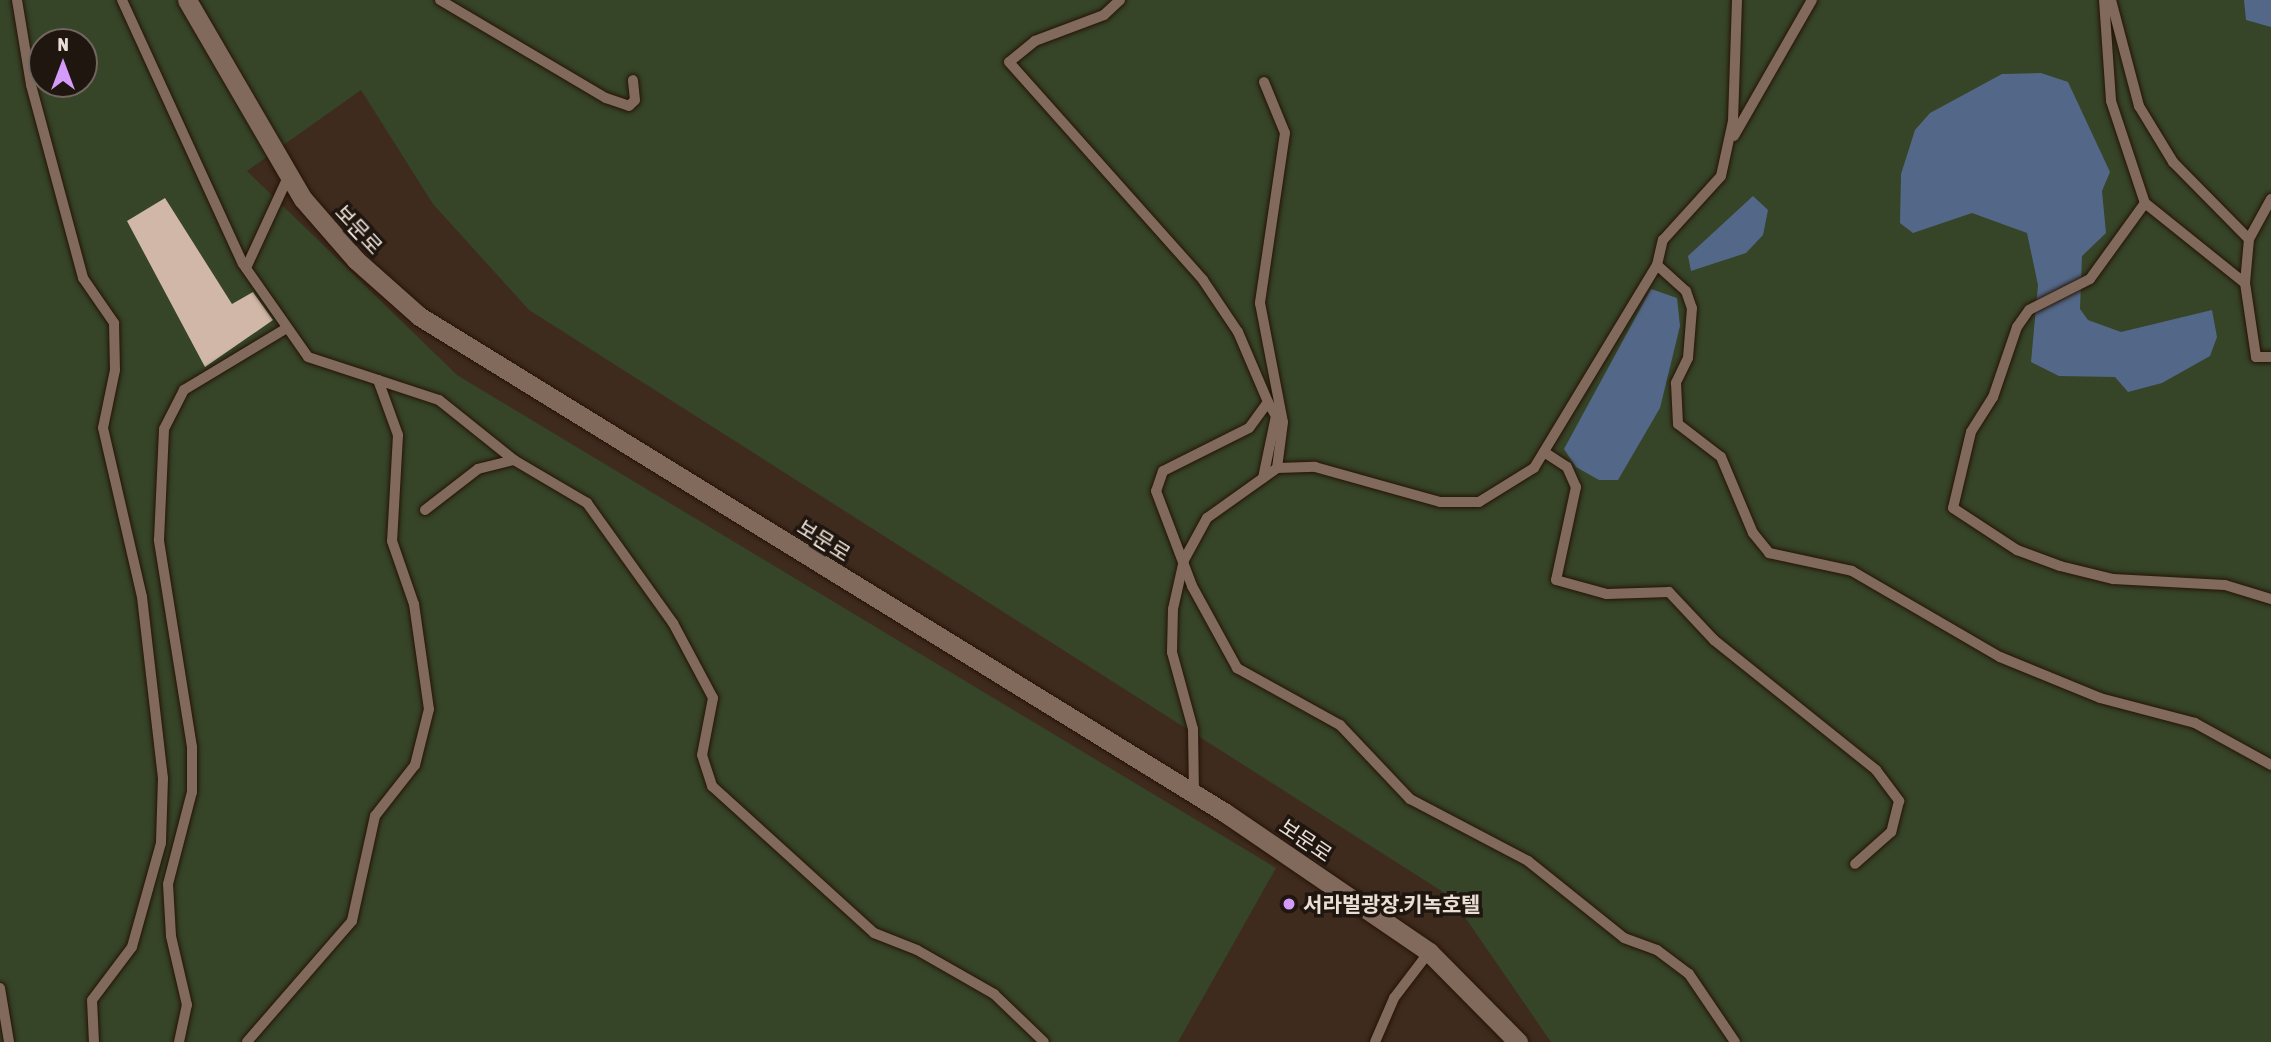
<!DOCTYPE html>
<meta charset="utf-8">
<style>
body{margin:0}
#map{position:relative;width:2271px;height:1042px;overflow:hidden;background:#3f2b1e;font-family:"Asap Condensed","Noto Sans KR",sans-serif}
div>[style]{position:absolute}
.green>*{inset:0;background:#364427}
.water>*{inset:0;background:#536888}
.building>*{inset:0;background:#d0b7a7}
.roads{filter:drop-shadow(0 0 2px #251307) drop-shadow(0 0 2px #251307)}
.service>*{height:10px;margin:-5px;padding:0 5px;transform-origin:5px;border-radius:5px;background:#816a5c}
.tertiary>*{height:19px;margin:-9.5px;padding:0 9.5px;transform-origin:9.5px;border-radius:9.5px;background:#816a5c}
.dots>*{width:19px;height:19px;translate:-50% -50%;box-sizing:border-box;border:4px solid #1f1610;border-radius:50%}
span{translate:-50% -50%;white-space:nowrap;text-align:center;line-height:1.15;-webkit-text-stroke:7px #1f1610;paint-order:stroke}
.street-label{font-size:21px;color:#ebded6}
.poi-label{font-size:21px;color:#ebded6;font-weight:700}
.left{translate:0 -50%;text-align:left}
.north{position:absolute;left:28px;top:28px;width:70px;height:70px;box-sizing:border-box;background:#1f1610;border:2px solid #71665f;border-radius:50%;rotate:0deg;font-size:19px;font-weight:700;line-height:28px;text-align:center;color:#ebded6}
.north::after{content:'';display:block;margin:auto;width:24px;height:32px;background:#d59bfa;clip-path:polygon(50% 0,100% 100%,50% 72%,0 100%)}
</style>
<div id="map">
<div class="green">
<div style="clip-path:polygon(evenodd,0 0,2271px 0,2271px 1042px,1551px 1042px,1451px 897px,529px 310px,433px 204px,361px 90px,247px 171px,457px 375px,1276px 868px,1178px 1042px,0 1042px,0 0,42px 42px,84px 42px,84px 84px,42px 84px,42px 42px)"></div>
</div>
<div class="water">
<div style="clip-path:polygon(2244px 0,2271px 0,2271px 27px,2246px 20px)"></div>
<div style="clip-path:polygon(2041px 73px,2068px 82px,2110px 172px,2102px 191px,2106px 233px,2082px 256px,2080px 309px,2088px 320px,2121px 332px,2212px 310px,2217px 337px,2210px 356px,2162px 383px,2128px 392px,2115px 377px,2059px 376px,2031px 362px,2038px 285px,2027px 233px,1972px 213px,1913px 233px,1900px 223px,1901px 174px,1915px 130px,1930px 113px,2002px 74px)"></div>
<div style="clip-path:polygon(1753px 196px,1768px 210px,1763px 235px,1746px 253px,1691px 271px,1688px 256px)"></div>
<div style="clip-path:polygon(1651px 289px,1677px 298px,1680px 326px,1660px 408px,1618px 480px,1599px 480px,1576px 467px,1564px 449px)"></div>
</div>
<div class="building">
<div style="clip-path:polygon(165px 198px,232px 304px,253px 292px,273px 320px,205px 367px,127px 221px)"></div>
</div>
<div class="roads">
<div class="service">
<div style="left:17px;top:0;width:86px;rotate:80.6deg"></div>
<div style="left:31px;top:85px;width:200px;rotate:74.9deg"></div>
<div style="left:83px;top:278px;width:55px;rotate:55.4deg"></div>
<div style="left:114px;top:323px;width:47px;rotate:88.8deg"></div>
<div style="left:115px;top:370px;width:59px;rotate:101.7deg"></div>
<div style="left:103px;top:428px;width:173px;rotate:77deg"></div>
<div style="left:142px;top:597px;width:182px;rotate:83.4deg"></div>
<div style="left:163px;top:778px;width:65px;rotate:91.8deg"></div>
<div style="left:161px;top:843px;width:108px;rotate:105.6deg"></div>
<div style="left:132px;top:947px;width:66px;rotate:127deg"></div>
<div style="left:92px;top:1000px;width:42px;rotate:87.3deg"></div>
<div style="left:122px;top:0;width:290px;rotate:65.4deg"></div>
<div style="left:243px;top:264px;width:113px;rotate:55deg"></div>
<div style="left:308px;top:357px;width:74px;rotate:18.2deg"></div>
<div style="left:378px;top:380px;width:59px;rotate:70deg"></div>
<div style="left:398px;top:435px;width:106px;rotate:93.2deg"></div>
<div style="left:392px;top:541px;width:67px;rotate:70.8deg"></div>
<div style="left:414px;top:604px;width:106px;rotate:81.9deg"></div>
<div style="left:429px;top:709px;width:58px;rotate:104deg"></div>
<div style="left:415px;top:765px;width:65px;rotate:128.1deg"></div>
<div style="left:375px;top:816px;width:107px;rotate:102.4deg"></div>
<div style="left:352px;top:921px;width:160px;rotate:131deg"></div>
<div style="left:440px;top:0;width:193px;rotate:30.6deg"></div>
<div style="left:606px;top:98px;width:24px;rotate:19deg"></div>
<div style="left:629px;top:106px;width:8px;rotate:-45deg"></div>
<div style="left:635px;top:100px;width:20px;rotate:-96deg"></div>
<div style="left:1120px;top:0;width:22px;rotate:137deg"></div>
<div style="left:1104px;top:15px;width:74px;rotate:159.4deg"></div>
<div style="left:1035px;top:41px;width:33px;rotate:141deg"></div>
<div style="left:1009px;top:62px;width:292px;rotate:48.3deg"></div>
<div style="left:1203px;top:280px;width:63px;rotate:56.1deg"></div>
<div style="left:1238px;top:332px;width:76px;rotate:66.8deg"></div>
<div style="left:2104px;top:0;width:101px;rotate:86deg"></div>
<div style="left:2111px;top:101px;width:108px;rotate:71.6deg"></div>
<div style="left:2145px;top:203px;width:94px;rotate:125.9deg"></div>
<div style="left:2090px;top:279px;width:68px;rotate:153.1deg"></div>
<div style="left:2029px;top:310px;width:21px;rotate:125deg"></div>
<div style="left:2017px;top:327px;width:74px;rotate:108.9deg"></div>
<div style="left:1993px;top:397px;width:41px;rotate:122.2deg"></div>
<div style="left:1971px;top:432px;width:78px;rotate:103.3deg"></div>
<div style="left:1953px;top:508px;width:77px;rotate:33.3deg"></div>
<div style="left:2017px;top:550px;width:46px;rotate:20.4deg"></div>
<div style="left:2060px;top:566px;width:55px;rotate:13.8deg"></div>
<div style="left:2113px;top:579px;width:112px;rotate:3.1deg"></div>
<div style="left:2225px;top:585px;width:48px;rotate:16.9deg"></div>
<div style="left:2111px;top:0;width:110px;rotate:75.2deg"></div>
<div style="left:2139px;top:106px;width:66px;rotate:58.7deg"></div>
<div style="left:2173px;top:162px;width:108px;rotate:45.4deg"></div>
<div style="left:1264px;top:82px;width:55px;rotate:67.6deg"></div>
<div style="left:1285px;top:133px;width:172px;rotate:98.4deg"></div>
<div style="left:1260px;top:303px;width:121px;rotate:79.1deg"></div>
<div style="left:1283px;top:422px;width:46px;rotate:97.4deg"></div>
<div style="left:1734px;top:136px;width:157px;rotate:-60.2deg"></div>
<div style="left:2145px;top:203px;width:128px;rotate:38.7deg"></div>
<div style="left:2245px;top:283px;width:75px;rotate:81.5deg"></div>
<div style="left:2256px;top:357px;width:15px"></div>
<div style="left:1657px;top:265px;width:39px;rotate:42deg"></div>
<div style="left:1686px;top:291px;width:18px;rotate:71deg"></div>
<div style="left:1692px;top:308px;width:50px;rotate:94.6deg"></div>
<div style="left:1688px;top:358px;width:28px;rotate:116deg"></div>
<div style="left:1676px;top:383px;width:41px;rotate:87.2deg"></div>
<div style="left:1678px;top:424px;width:54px;rotate:37.5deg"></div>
<div style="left:1721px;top:457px;width:82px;rotate:67.2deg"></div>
<div style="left:1753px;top:533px;width:26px;rotate:51deg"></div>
<div style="left:1769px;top:553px;width:85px;rotate:12.2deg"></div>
<div style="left:1852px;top:571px;width:171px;rotate:30.2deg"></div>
<div style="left:2000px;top:657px;width:108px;rotate:22.3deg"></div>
<div style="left:2100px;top:698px;width:98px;rotate:14.7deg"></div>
<div style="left:2195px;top:723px;width:87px;rotate:28.9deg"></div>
<div style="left:246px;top:268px;width:102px;rotate:-65.2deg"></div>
<div style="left:2245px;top:283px;width:44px;rotate:-84.8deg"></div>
<div style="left:2249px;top:239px;width:46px;rotate:-61.2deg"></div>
<div style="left:378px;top:380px;width:64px;rotate:18.2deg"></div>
<div style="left:439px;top:400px;width:96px;rotate:38.7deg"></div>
<div style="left:514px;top:460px;width:37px;rotate:166deg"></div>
<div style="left:478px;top:469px;width:67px;rotate:142.3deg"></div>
<div style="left:1544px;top:452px;width:27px;rotate:33deg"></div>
<div style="left:1567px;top:467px;width:22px;rotate:66deg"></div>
<div style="left:1576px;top:487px;width:95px;rotate:102.1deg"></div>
<div style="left:1556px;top:580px;width:53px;rotate:15.4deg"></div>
<div style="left:1607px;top:594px;width:62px;rotate:-1.8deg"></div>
<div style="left:1669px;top:592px;width:66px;rotate:46.8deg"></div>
<div style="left:1714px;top:640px;width:208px;rotate:38.7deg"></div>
<div style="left:1876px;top:770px;width:39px;rotate:53deg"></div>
<div style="left:1899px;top:801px;width:32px;rotate:104deg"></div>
<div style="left:1891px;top:832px;width:48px;rotate:138.4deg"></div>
<div style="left:514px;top:460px;width:85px;rotate:30.5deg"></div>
<div style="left:587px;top:503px;width:148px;rotate:54.4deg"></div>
<div style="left:673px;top:623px;width:85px;rotate:61.9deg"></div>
<div style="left:713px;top:698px;width:58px;rotate:100.9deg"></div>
<div style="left:702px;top:755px;width:33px;rotate:72deg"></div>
<div style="left:712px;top:786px;width:219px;rotate:42.2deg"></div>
<div style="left:874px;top:933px;width:46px;rotate:21.6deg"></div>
<div style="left:917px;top:950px;width:89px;rotate:29.7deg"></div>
<div style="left:994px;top:994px;width:69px;rotate:43.8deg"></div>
<div style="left:1263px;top:478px;width:63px;rotate:-78.2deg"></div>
<div style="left:1276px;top:416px;width:16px;rotate:-120deg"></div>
<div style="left:1268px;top:402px;width:32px;rotate:126deg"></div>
<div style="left:1249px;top:428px;width:96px;rotate:153.4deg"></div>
<div style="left:1163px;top:471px;width:21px;rotate:109deg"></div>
<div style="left:1156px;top:491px;width:102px;rotate:69.2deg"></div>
<div style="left:1192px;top:586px;width:94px;rotate:61.2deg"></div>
<div style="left:1237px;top:668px;width:118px;rotate:29deg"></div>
<div style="left:1340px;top:725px;width:102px;rotate:46.6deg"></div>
<div style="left:1410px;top:799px;width:133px;rotate:27.7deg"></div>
<div style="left:1528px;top:861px;width:123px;rotate:38.7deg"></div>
<div style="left:1624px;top:938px;width:35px;rotate:20deg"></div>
<div style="left:1657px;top:950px;width:40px;rotate:37deg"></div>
<div style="left:1689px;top:974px;width:82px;rotate:55.9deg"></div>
<div style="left:1194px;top:793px;width:64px;rotate:-90.9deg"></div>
<div style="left:1193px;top:729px;width:80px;rotate:-105.3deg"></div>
<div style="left:1172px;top:652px;width:43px;rotate:-88.7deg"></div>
<div style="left:1173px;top:609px;width:50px;rotate:-77.3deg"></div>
<div style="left:1184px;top:560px;width:48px;rotate:-61.3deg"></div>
<div style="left:1207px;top:518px;width:86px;rotate:-35.5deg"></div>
<div style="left:1277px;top:468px;width:38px;rotate:-2deg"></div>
<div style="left:1315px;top:467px;width:130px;rotate:15.6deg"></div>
<div style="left:1440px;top:502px;width:39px"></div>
<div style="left:1479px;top:502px;width:65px;rotate:-31.7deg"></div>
<div style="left:1534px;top:468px;width:237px;rotate:-58.8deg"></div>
<div style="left:1657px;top:265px;width:26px;rotate:-77deg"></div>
<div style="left:1663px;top:240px;width:86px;rotate:-47.8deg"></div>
<div style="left:1721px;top:176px;width:56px;rotate:-77.7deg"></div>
<div style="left:1733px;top:121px;width:121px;rotate:-88.1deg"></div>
<div style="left:0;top:988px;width:55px;rotate:80.5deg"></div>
<div style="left:179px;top:1042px;width:38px;rotate:-78deg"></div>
<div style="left:187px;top:1005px;width:71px;rotate:-103.1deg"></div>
<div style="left:171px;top:936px;width:52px;rotate:-93.3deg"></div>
<div style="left:168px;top:884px;width:95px;rotate:-75.4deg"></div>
<div style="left:192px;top:792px;width:45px;rotate:-90deg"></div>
<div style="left:192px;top:747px;width:210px;rotate:-99.1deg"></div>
<div style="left:159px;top:540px;width:111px;rotate:-87.4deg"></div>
<div style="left:164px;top:429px;width:44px;rotate:-62.9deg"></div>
<div style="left:184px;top:390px;width:118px;rotate:-31.1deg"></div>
<div style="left:1375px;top:1042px;width:48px;rotate:-66.6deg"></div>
<div style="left:1394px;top:998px;width:58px;rotate:-52.7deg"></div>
</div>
<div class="tertiary">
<div style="left:187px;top:0;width:230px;rotate:59.8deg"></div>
<div style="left:303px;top:199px;width:81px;rotate:49deg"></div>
<div style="left:356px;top:260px;width:84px;rotate:41.6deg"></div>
<div style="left:419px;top:316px;width:946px;rotate:31.64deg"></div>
<div style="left:1224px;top:812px;width:248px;rotate:34.3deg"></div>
<div style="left:1429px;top:952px;width:127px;rotate:45.3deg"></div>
</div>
</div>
<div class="dots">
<div style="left:1289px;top:904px;background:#d59bfa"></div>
</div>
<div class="street-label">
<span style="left:359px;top:229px;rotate:47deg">보문로</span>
<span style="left:824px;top:540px;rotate:32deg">보문로</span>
<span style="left:1306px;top:840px;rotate:34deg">보문로</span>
</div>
<div class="poi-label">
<span class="left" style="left:1303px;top:904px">서라벌광장.키녹호텔</span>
</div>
<div class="north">N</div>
</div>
